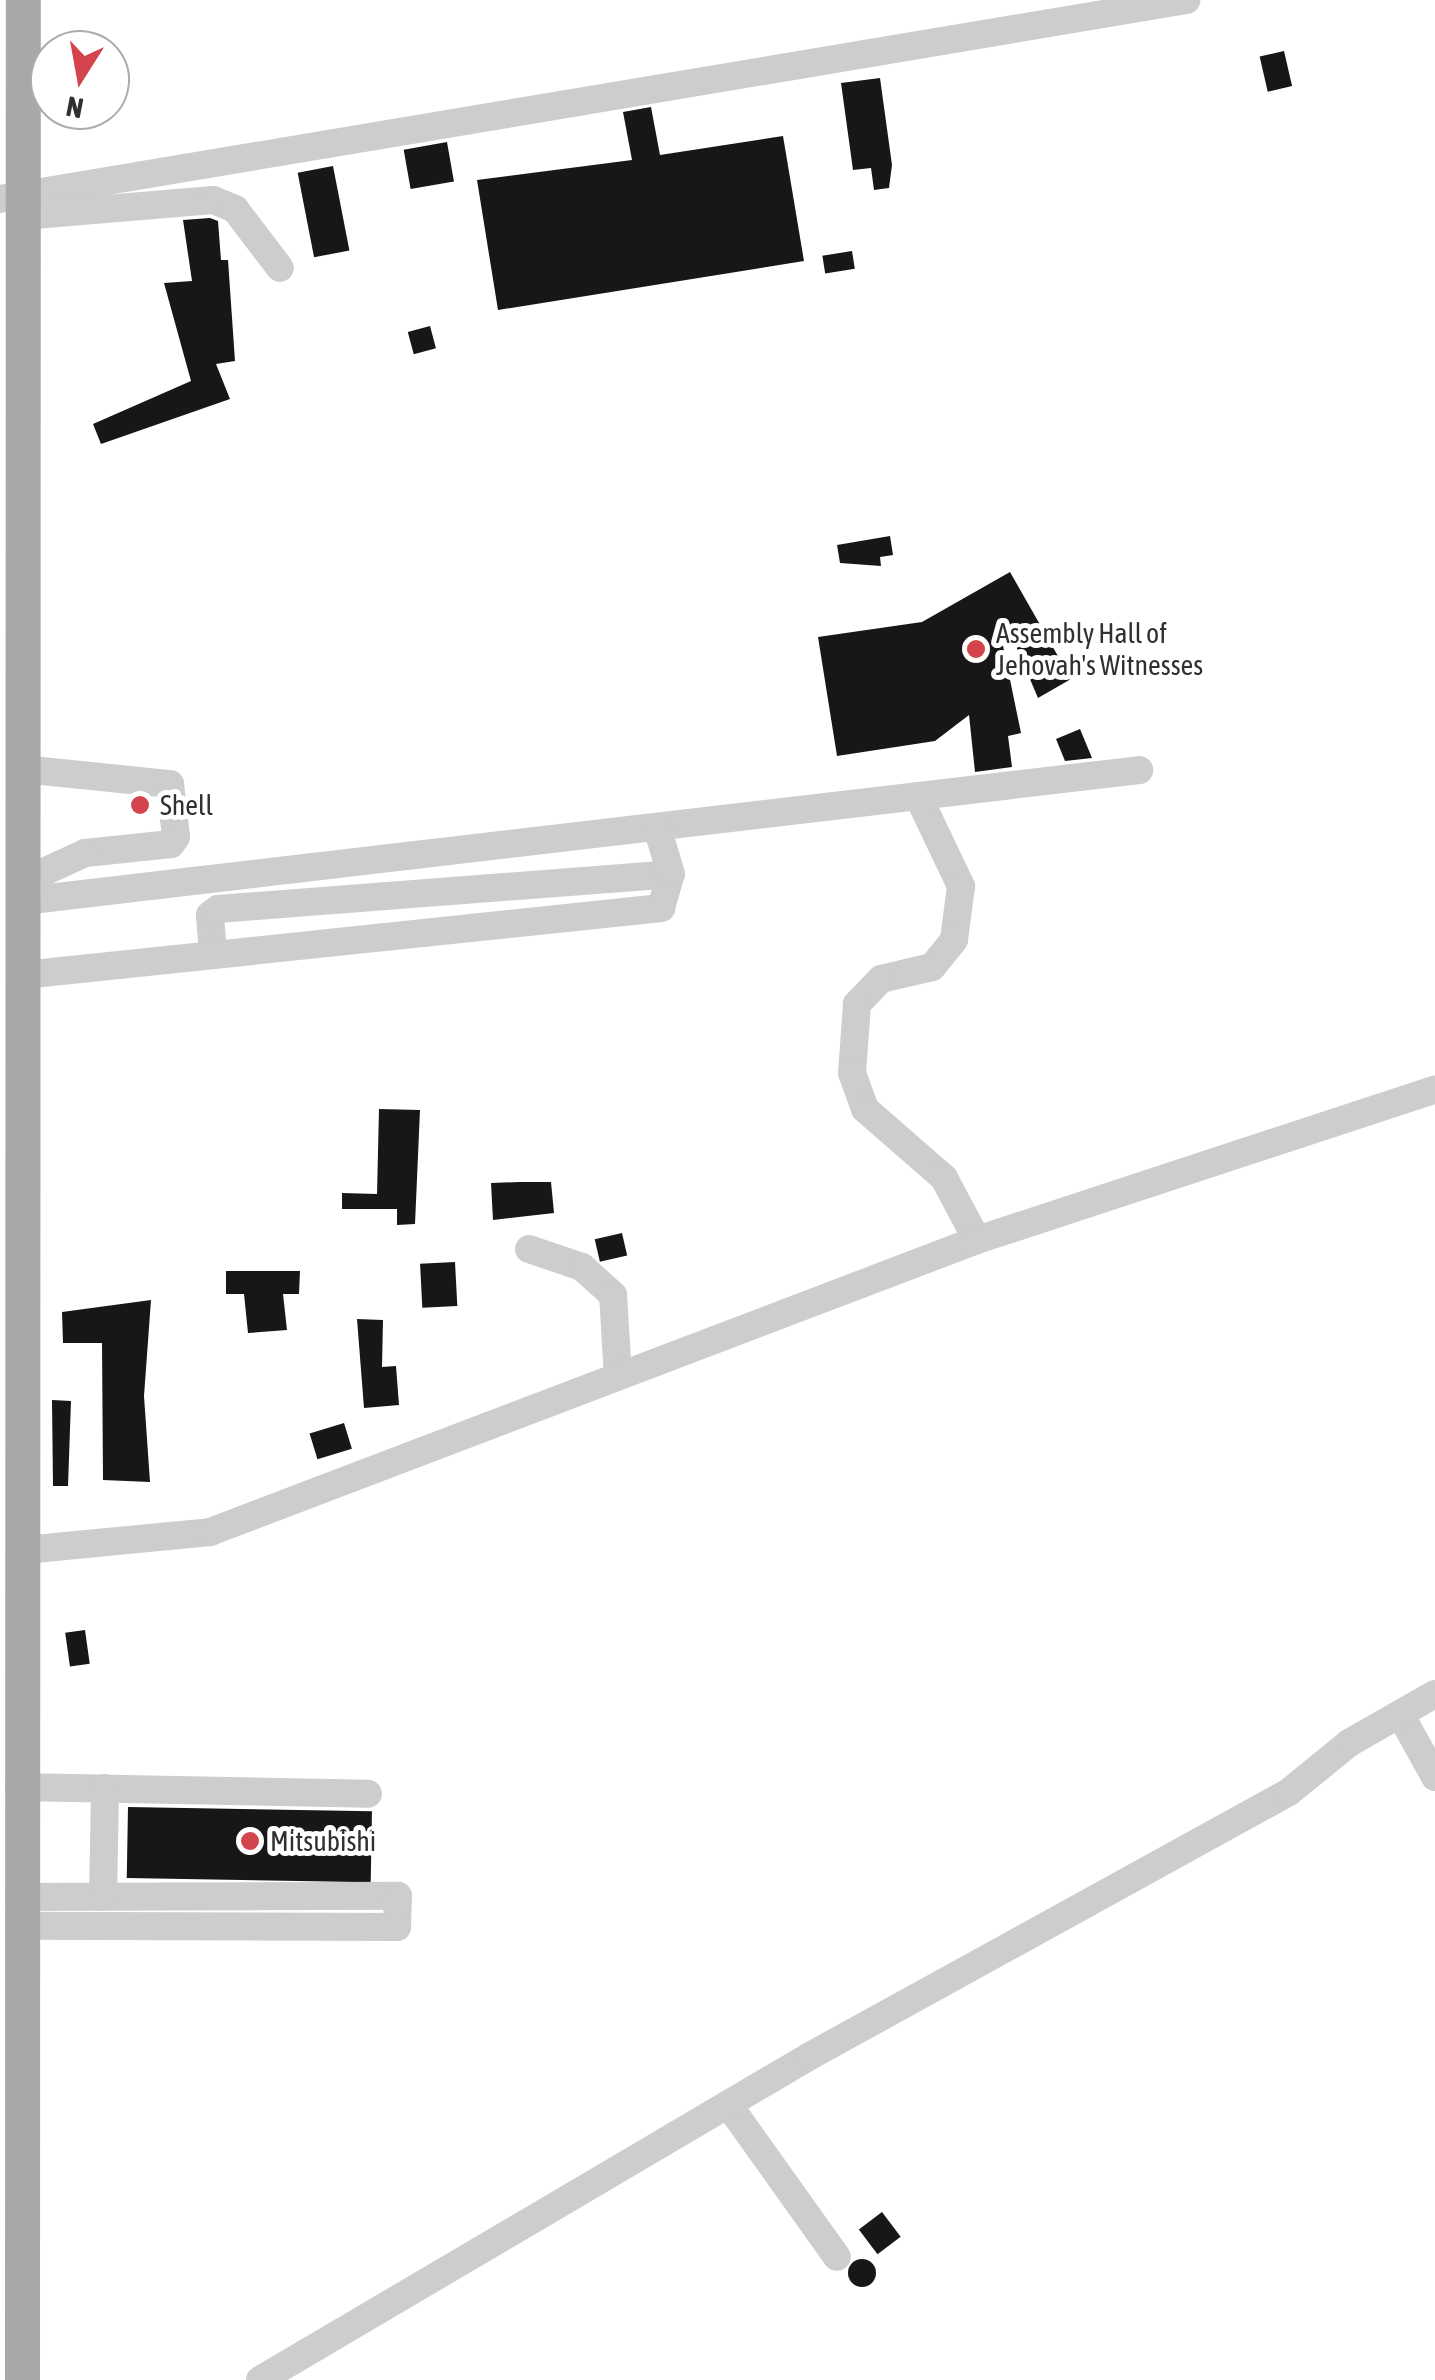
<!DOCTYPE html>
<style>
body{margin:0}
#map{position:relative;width:1435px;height:2380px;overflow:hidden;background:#fff;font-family:"Asap Condensed",sans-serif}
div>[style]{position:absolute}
.building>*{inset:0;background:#171717;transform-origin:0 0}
.round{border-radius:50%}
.minor>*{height:28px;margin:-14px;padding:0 14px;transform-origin:14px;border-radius:14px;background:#cdcdcd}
.major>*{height:35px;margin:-17.5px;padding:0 17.5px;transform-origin:17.5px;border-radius:17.5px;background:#a8a8a8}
.dots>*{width:28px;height:28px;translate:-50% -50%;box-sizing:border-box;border:5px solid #fff;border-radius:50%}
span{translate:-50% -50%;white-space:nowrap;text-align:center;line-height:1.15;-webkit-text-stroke:10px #fff;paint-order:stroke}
.poi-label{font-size:28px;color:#303030}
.left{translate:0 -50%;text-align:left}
.north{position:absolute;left:30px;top:30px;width:100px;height:100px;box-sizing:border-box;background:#fff;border:2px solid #acacac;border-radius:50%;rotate:191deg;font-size:28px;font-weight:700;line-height:40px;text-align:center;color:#303030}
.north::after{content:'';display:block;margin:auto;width:35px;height:45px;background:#d4444c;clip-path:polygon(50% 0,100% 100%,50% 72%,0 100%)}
</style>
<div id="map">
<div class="building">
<div style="left:1284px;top:51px;width:36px;height:25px;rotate:77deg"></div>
<div style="clip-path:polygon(880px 78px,892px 165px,889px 188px,874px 190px,871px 168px,853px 170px,841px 83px)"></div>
<div style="clip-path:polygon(651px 107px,660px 155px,783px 136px,804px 261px,498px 310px,477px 180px,632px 160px,623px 112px)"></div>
<div style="left:447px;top:142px;width:40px;height:44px;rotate:80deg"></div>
<div style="left:333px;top:166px;width:86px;height:36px;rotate:79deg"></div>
<div style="clip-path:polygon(210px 218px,218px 221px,221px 260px,228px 260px,235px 361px,216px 364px,230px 399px,101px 444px,93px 424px,191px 381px,164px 283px,192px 281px,183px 220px)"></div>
<div style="left:852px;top:251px;width:18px;height:30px;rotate:81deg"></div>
<div style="left:430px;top:326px;width:23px;height:23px;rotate:75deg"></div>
<div style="clip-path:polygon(890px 536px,893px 555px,880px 557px,881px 566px,840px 563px,837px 545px)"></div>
<div style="clip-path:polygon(1010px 572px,1071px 679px,1038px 698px,1010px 632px,1001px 636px,1021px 733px,1008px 736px,1012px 767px,975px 772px,969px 715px,935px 741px,837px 756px,818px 637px,922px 622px)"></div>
<div style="clip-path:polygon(1080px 729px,1092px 758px,1065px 761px,1056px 739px)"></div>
<div style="clip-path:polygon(379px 1109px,420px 1110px,415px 1224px,397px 1225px,397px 1209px,342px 1209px,342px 1193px,377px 1194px)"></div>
<div style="clip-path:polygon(519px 1182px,551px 1182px,554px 1213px,493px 1220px,491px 1183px)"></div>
<div style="left:622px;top:1233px;width:23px;height:28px;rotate:77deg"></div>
<div style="left:455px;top:1262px;width:44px;height:35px;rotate:87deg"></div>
<div style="clip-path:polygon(226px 1271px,300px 1271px,299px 1294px,283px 1294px,287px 1330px,248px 1333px,244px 1294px,226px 1294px)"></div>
<div style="clip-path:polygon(151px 1300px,144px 1396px,150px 1482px,103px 1480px,102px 1343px,63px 1343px,62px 1312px)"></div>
<div style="clip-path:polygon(357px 1319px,383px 1320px,382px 1367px,396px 1366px,399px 1405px,364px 1408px)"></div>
<div style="clip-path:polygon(52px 1400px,71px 1401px,68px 1486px,53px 1486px)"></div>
<div style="left:344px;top:1423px;width:27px;height:36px;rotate:73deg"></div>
<div style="left:85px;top:1630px;width:34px;height:20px;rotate:82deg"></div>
<div style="left:128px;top:1807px;width:244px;height:71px;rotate:1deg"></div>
<div style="left:882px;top:2212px;width:31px;height:29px;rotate:53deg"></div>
<div class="round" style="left:848px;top:2259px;width:28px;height:28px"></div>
</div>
<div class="minor">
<div style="left:0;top:199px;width:1203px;rotate:-9.52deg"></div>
<div style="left:22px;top:216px;width:192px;rotate:-4.8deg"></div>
<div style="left:213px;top:200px;width:24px;rotate:22deg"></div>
<div style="left:235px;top:209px;width:74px;rotate:52.7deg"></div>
<div style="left:22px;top:769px;width:149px;rotate:5.8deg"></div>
<div style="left:170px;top:784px;width:53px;rotate:83.5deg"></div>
<div style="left:176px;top:837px;width:9px;rotate:126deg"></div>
<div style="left:171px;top:844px;width:86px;rotate:174deg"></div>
<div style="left:85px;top:853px;width:67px;rotate:155.3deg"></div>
<div style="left:918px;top:796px;width:100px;rotate:64.5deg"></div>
<div style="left:961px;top:886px;width:54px;rotate:97.4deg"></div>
<div style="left:954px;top:940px;width:35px;rotate:129deg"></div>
<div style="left:932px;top:967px;width:52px;rotate:166.8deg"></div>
<div style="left:881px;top:979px;width:35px;rotate:134deg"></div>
<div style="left:857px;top:1004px;width:69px;rotate:94.1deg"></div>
<div style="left:852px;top:1073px;width:38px;rotate:70deg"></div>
<div style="left:865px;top:1109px;width:105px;rotate:41.1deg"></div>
<div style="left:944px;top:1178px;width:70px;rotate:62deg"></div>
<div style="left:23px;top:901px;width:1124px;rotate:-6.69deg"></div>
<div style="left:213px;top:955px;width:40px;rotate:-94.3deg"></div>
<div style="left:210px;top:915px;width:10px;rotate:-37deg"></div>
<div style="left:218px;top:909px;width:454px;rotate:-4.4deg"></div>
<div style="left:23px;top:975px;width:642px;rotate:-5.99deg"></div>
<div style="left:661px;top:908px;width:35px;rotate:-74deg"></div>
<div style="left:671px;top:874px;width:49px;rotate:-106.6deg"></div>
<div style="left:529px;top:1249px;width:56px;rotate:18.8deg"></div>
<div style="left:582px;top:1267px;width:42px;rotate:42.1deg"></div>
<div style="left:613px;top:1295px;width:81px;rotate:86.5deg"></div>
<div style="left:24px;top:1550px;width:187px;rotate:-5.5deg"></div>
<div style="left:210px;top:1532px;width:821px;rotate:-20.84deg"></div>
<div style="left:977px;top:1240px;width:482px;rotate:-18.2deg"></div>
<div style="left:1400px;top:1714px;width:72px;rotate:60.9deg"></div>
<div style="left:19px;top:1787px;width:349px;rotate:1.1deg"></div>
<div style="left:19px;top:1897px;width:379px;rotate:-0.2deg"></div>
<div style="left:398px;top:1896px;width:31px;rotate:92deg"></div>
<div style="left:397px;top:1927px;width:378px;rotate:-179.8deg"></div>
<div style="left:103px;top:1897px;width:109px;rotate:-88.9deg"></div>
<div style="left:730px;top:2107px;width:184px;rotate:54.5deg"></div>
<div style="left:260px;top:2380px;width:638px;rotate:-30.5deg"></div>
<div style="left:810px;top:2056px;width:547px;rotate:-28.86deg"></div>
<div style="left:1289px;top:1792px;width:77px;rotate:-39.2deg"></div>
<div style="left:1349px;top:1743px;width:99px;rotate:-29.7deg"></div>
</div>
<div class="major">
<div style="left:22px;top:2380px;width:2380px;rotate:-89.98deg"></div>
</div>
<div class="dots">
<div style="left:976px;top:649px;background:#d4444c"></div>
<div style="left:140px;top:805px;background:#d4444c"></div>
<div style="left:250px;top:1841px;background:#d4444c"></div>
</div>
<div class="poi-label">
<span class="left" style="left:996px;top:649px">Assembly Hall of<br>Jehovah's Witnesses</span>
<span class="left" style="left:160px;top:805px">Shell</span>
<span class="left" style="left:270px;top:1841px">Mitsubishi</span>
</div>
<div class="north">N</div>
</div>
